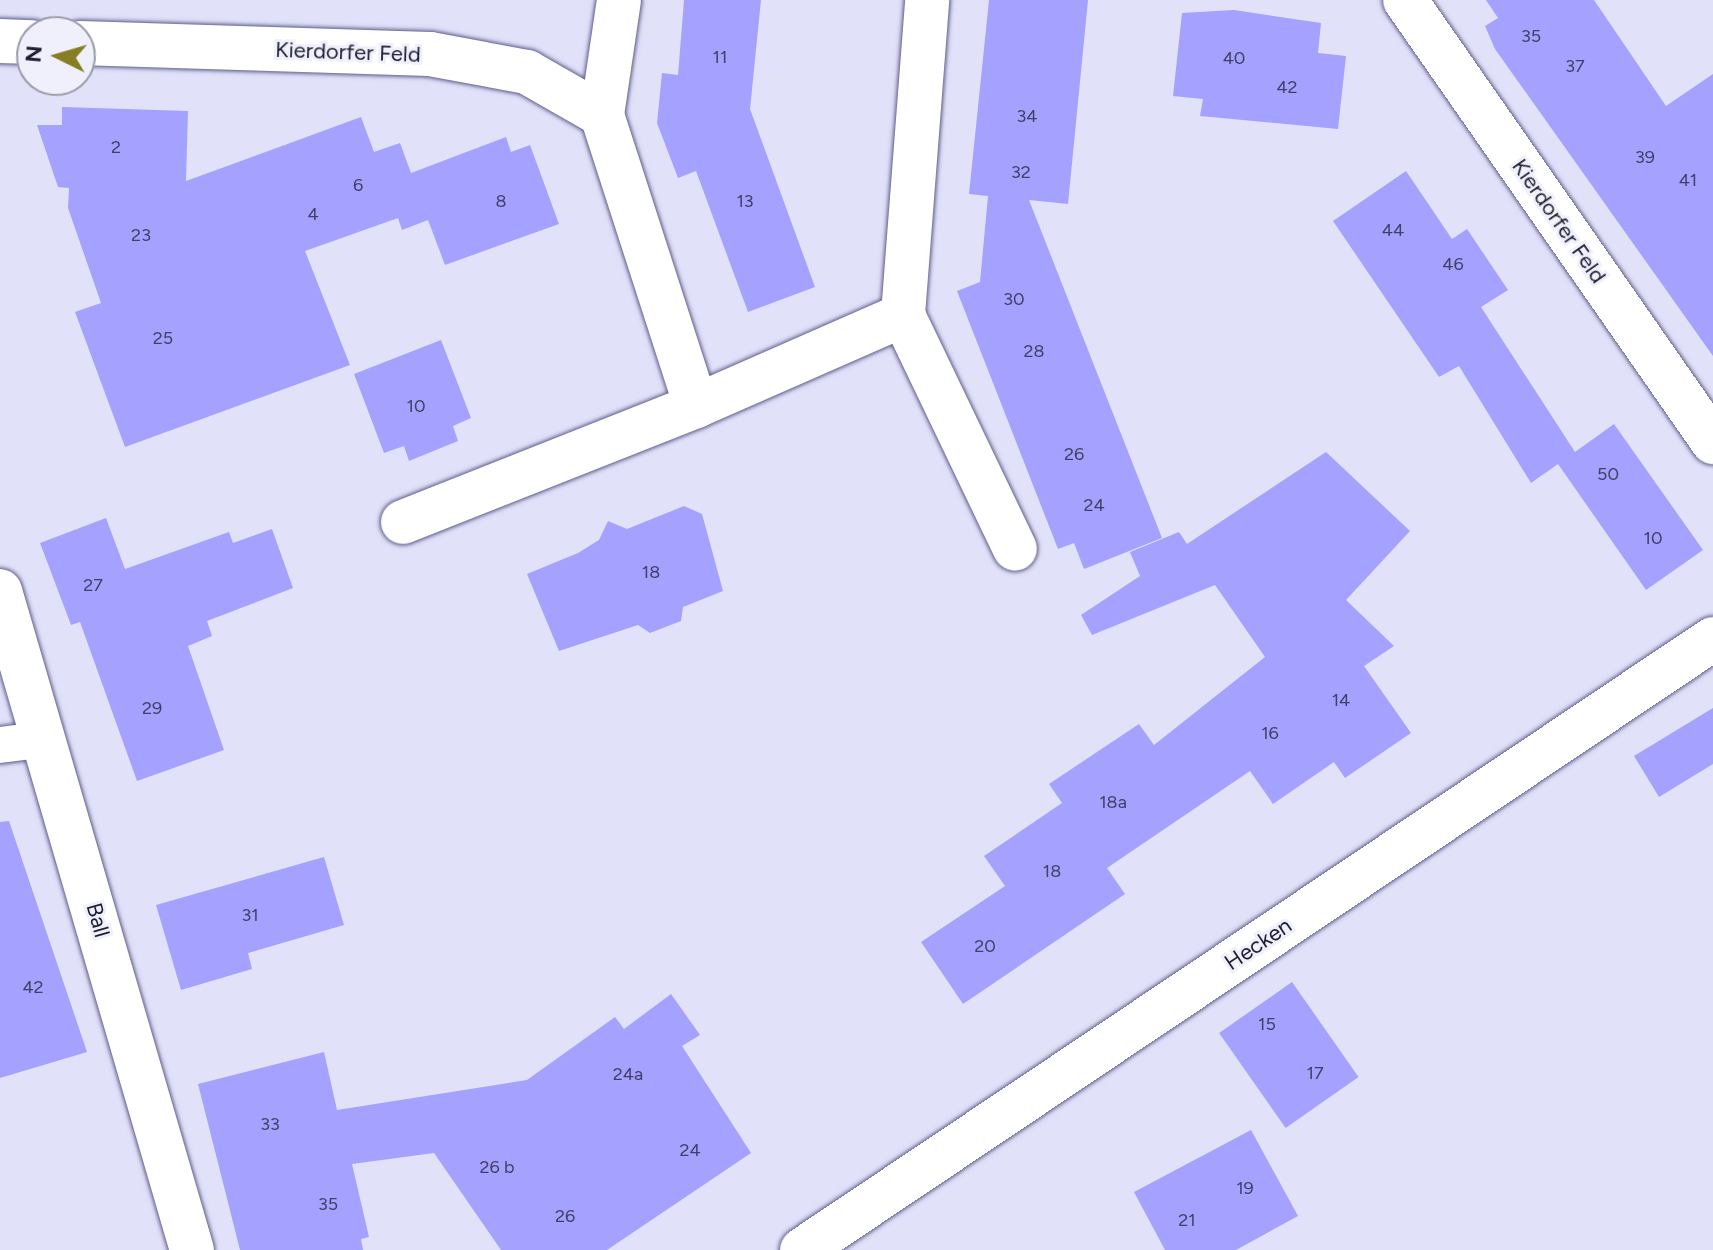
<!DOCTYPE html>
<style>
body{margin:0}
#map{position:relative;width:1713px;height:1250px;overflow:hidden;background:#e1e2f9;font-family:Figtree,sans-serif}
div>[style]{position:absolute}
.building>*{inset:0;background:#a4a1ff;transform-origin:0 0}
.roads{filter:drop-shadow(0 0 2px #5e5d8e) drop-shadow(0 0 2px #5e5d8e)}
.service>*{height:36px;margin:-18px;padding:0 18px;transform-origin:18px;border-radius:18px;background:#fff}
.minor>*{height:44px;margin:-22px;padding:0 22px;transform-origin:22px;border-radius:22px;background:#fff}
.secondary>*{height:44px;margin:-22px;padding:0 22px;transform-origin:22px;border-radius:22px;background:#fff}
span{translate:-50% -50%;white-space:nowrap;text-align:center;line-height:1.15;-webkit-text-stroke:6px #eff0fc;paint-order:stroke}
.number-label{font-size:18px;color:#403f65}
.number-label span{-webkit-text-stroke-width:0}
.street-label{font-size:22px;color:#1e1e32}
.north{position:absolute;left:16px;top:16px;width:80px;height:80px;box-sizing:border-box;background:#eff0fc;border:2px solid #9b9cab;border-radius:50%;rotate:275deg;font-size:22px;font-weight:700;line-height:32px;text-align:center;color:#1e1e32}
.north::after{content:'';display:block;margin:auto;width:28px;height:36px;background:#867e24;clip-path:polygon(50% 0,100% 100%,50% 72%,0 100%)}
</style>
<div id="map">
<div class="building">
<div style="clip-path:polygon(684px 0,761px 0,750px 109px,815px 287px,748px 312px,696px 171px,678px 178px,657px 123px,662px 73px,678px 75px)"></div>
<div style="clip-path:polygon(989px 0,1088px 0,1068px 204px,1029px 200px,1162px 538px,1084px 569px,1074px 543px,1058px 549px,957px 291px,980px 282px,988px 196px,969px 194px)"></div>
<div style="clip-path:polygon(1486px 0,1594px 0,1666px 106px,1713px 74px,1713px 356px,1495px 49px,1485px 26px,1498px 18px)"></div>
<div style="clip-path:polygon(1234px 10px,1321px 23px,1318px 53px,1346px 56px,1338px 129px,1200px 116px,1203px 99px,1173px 96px,1182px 13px)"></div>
<div style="clip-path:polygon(62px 107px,188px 111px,186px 181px,361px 117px,374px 152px,400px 143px,411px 173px,506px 137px,511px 152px,530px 145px,559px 224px,445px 265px,428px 220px,402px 230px,398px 218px,305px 251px,350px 365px,125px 447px,75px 312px,101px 303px,68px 208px,69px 188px,58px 187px,37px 125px,62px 125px)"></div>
<div style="clip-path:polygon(1406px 171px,1452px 239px,1467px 229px,1508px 290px,1481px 307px,1575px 452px,1614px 424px,1703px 550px,1646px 590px,1558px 464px,1531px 483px,1459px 366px,1439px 377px,1333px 221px)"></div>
<div style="clip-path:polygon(441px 340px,471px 418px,453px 426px,458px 441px,409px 461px,404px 446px,384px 453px,354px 374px)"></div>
<div style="clip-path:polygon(1326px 452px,1410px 531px,1346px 600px,1394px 646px,1364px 666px,1411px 733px,1345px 778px,1334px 762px,1273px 804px,1250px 771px,1107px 868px,1125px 894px,963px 1004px,921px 942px,1005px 886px,984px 856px,1062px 803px,1049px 784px,1139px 724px,1154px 745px,1265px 657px,1215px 585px,1092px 635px,1081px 615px,1140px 576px,1130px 552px,1179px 532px,1187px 544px)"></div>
<div style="clip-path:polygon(684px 506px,702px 514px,723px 591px,683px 607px,681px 621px,650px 633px,638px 625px,559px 651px,527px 574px,578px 553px,599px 540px,608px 521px,627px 529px)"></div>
<div style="clip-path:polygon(106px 518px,125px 569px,229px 532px,233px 543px,272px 529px,293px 588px,207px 621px,212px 636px,188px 646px,224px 750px,137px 781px,80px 622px,71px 625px,40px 543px)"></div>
<div style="clip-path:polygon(1713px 708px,1713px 764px,1659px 797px,1634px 756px)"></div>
<div style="clip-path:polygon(9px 821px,87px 1052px,0 1078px,0 822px)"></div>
<div style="clip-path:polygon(324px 857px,344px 925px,248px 953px,252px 969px,181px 990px,156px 905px)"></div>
<div style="left:1292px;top:982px;width:116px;height:89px;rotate:55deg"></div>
<div style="clip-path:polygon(671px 994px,700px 1035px,682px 1046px,751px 1153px,607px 1250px,501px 1250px,434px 1153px,352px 1164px,369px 1237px,361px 1239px,363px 1250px,240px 1250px,198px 1084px,324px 1052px,337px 1110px,527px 1080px,615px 1017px,624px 1029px)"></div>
<div style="clip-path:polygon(1251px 1130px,1298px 1216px,1236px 1250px,1165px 1250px,1134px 1192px)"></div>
</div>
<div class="roads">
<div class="service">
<div style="left:0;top:745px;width:46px;rotate:-7.4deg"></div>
</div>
<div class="minor">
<div style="left:1405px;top:0;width:539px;rotate:55.13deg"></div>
<div style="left:0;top:41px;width:32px;rotate:2deg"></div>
<div style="left:80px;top:43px;width:350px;rotate:1.8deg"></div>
<div style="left:430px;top:54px;width:99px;rotate:10.5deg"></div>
<div style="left:527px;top:72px;width:86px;rotate:29.8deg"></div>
<div style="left:602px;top:115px;width:306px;rotate:72.1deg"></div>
<div style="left:696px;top:406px;width:226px;rotate:-23.7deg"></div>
<div style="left:903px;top:315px;width:316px;rotate:-85.6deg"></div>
<div style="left:602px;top:115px;width:116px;rotate:-81.6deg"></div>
<div style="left:903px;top:315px;width:259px;rotate:64.4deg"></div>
<div style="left:403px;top:522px;width:315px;rotate:-21.6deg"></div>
<div style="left:802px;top:1250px;width:1097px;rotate:-33.85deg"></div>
</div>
<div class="secondary">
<div style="left:0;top:591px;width:686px;rotate:73.76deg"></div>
</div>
</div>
<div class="number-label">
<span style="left:1531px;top:36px">35</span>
<span style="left:720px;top:57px">11</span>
<span style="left:1234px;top:58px">40</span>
<span style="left:1575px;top:66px">37</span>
<span style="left:1287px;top:87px">42</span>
<span style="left:1027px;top:116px">34</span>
<span style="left:116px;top:147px">2</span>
<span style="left:1645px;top:157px">39</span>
<span style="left:1021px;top:172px">32</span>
<span style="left:1688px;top:180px">41</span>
<span style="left:358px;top:185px">6</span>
<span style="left:501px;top:201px">8</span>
<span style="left:745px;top:201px">13</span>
<span style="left:313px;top:214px">4</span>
<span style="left:1393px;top:230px">44</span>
<span style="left:141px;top:235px">23</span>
<span style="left:1453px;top:264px">46</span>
<span style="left:1014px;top:299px">30</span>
<span style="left:163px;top:338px">25</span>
<span style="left:1034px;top:351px">28</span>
<span style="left:416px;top:406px">10</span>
<span style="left:1074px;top:454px">26</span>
<span style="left:1608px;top:474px">50</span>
<span style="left:1094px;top:505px">24</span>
<span style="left:1653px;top:538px">10</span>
<span style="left:651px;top:572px">18</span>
<span style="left:93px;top:585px">27</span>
<span style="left:1341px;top:700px">14</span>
<span style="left:152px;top:708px">29</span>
<span style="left:1270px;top:733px">16</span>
<span style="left:1113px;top:802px">18a</span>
<span style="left:1052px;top:871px">18</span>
<span style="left:250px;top:915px">31</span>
<span style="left:985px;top:946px">20</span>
<span style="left:33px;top:987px">42</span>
<span style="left:1267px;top:1024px">15</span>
<span style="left:1315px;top:1073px">17</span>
<span style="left:628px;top:1074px">24a</span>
<span style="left:270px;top:1124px">33</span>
<span style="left:690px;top:1150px">24</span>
<span style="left:497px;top:1167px">26 b</span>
<span style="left:1245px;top:1188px">19</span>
<span style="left:328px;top:1204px">35</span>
<span style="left:565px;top:1216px">26</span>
<span style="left:1187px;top:1220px">21</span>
</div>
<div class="street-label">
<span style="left:348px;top:52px;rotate:2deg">Kierdorfer Feld</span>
<span style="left:1559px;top:221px;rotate:55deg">Kierdorfer Feld</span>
<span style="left:98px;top:920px;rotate:74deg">Ball</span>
<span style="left:1258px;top:944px;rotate:-34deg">Hecken</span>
</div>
<div class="north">N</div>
</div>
